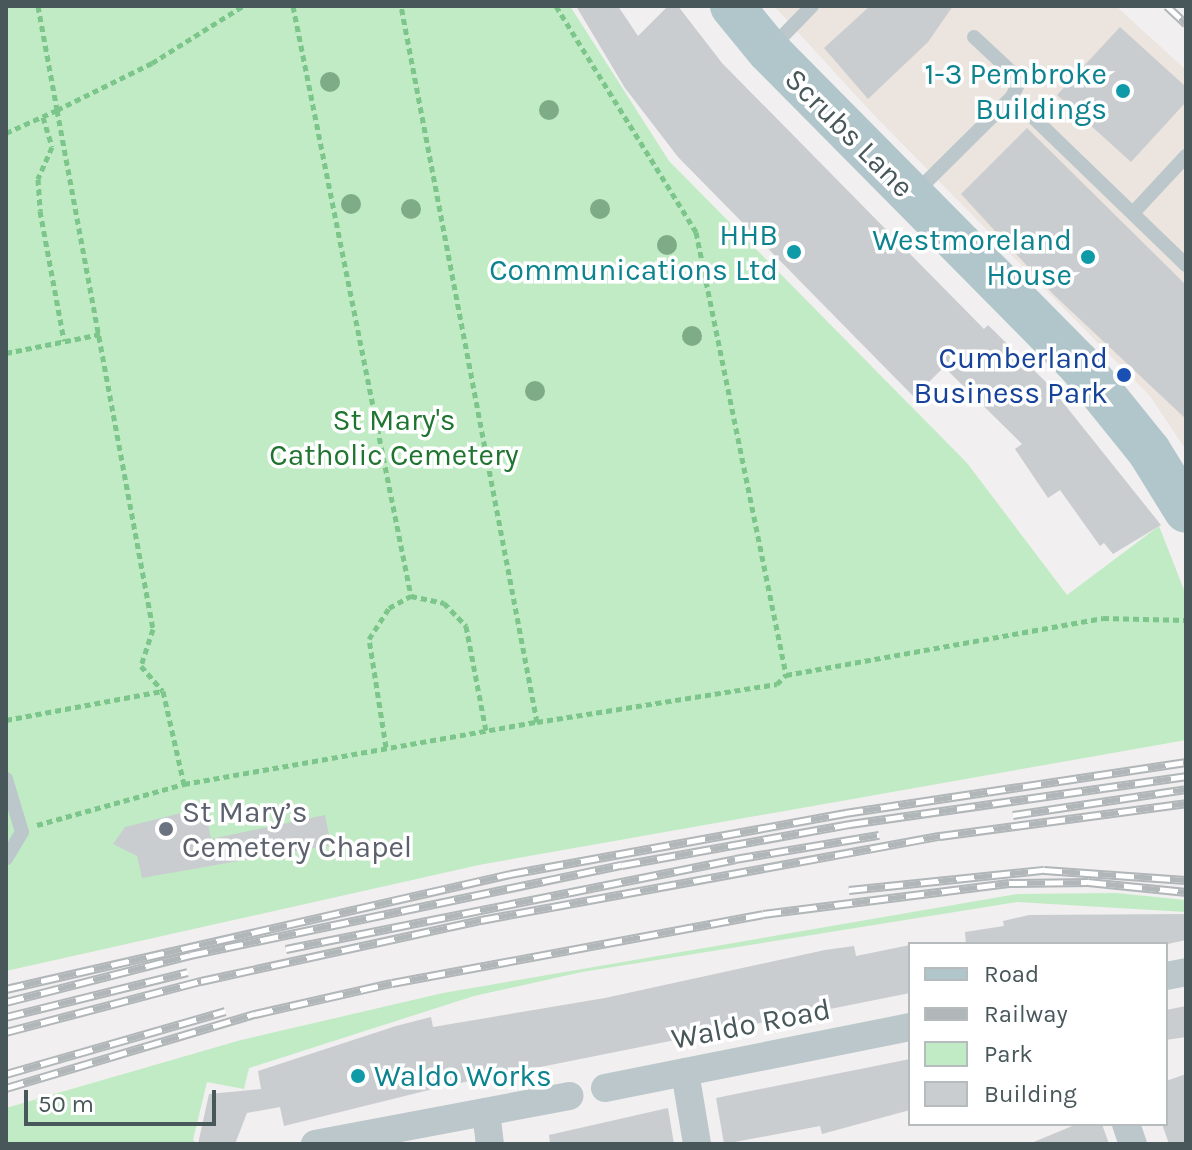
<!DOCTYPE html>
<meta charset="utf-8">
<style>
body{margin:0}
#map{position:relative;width:1192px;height:1150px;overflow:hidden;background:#f1efef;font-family:Karla,sans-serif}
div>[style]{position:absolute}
.commercial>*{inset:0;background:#ece4de}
.green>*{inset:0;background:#c1ebc4}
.building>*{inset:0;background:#c9cdd0}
.path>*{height:5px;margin-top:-2.5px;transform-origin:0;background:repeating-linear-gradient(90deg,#7cc68b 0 6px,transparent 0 10px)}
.service>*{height:14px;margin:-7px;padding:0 7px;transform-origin:7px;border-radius:7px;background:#bbc7ca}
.minor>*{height:28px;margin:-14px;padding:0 14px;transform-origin:14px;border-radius:14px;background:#bbc7ca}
.primary>*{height:44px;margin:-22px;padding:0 22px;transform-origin:22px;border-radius:22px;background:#b1c6cb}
.rail>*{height:9px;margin-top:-4.5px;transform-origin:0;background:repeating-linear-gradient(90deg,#fff 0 18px,#b1b6b8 0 36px);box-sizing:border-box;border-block:2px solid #b1b6b8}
.trees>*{width:20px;height:20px;margin:-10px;border-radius:50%;background:#7eac86}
.dots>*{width:22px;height:22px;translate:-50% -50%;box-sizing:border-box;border:4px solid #fff;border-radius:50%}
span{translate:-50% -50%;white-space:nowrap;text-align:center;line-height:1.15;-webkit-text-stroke:7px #fff;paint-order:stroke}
.culture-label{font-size:30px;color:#0d838f}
.right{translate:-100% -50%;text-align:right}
.left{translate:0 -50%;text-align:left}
.street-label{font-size:30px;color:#48575a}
.transit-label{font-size:30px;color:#164399}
.park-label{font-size:30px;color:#1f7530}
.worship-label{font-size:30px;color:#5b616d}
.frame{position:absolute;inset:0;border:8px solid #48575a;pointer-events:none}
.legend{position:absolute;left:908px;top:942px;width:260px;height:184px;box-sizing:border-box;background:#fff;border:2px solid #b6bcbd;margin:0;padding:10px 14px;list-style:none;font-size:24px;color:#48575a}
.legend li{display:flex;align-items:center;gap:16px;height:40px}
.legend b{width:40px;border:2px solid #b6bcbd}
.scale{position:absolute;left:24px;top:1090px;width:192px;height:36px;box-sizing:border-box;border:4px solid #48575a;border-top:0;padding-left:10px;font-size:24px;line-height:28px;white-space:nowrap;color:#48575a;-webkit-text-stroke:6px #fff;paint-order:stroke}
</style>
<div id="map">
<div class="commercial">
<div style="clip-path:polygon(774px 6px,1116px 6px,1186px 70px,1186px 450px,1150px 396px,872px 113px)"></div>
</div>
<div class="green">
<div style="clip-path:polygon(6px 6px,570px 6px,669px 161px,967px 463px,1067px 595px,1159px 526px,1186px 595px,1186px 740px,479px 865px,6px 971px)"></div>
<div style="clip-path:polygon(1116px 893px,1186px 900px,1186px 912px,1017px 902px,582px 972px,474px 996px,249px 1068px,244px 1089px,207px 1082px,193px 1140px,198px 1144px,6px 1144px,6px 1108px,241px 1040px,443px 993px,1017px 894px)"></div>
</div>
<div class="building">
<div style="clip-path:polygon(576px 6px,618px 6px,638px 36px,668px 6px,678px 6px,722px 63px,984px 329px,988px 325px,1049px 385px,1161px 525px,1113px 554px,1104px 543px,1100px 546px,1060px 490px,1048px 498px,1015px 449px,1022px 444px,944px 367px,914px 397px,678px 157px,625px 88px)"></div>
<div style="clip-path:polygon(870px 6px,953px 6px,928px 42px,868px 99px,824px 48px)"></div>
<div style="clip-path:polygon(1120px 27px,1186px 87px,1186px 102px,1131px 162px,1057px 95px)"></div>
<div style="clip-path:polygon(1027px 128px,1186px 285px,1186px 419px,1053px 294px,961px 194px)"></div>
<div style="clip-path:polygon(205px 807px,211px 839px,325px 815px,331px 845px,142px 878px,137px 856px,113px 844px,125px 827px)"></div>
<div style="clip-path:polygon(1186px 914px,1186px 940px,1168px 944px,966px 944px,965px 932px,1004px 926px,1003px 921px,1029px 915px)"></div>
<div style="clip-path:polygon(910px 945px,910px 993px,445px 1086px,284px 1126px,280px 1107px,247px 1113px,235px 1144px,198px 1144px,209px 1094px,261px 1089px,258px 1071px,396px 1026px,431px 1017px,433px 1027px,605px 998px,825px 950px,854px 946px,856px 956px)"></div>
<div style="clip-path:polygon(1186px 1006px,1186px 1037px,1166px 1040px,1166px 1010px)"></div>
<div style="clip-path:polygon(910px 1059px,910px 1110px,822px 1134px,820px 1126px,724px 1144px,716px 1098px)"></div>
<div style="clip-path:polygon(1186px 1074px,1186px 1144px,1169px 1144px,1162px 1124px,1166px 1124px,1166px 1081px)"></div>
<div style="clip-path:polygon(668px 1108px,674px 1144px,550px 1144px,549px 1135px)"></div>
<div style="clip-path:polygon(1077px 1124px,1102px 1124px,1109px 1144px,1029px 1144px)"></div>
</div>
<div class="path">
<div style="left:38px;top:6px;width:106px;rotate:79.6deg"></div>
<div style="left:57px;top:110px;width:106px;rotate:-26.3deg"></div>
<div style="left:152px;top:63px;width:107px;rotate:-32.1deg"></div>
<div style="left:293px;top:6px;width:602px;rotate:78.69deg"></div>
<div style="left:556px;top:6px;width:266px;rotate:58.2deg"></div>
<div style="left:696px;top:232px;width:452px;rotate:78.5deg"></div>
<div style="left:43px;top:117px;width:31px;rotate:73deg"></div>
<div style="left:52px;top:147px;width:35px;rotate:114deg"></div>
<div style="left:38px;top:179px;width:32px;rotate:86deg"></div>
<div style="left:40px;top:211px;width:132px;rotate:79.5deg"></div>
<div style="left:6px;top:133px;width:56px;rotate:-24.3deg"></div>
<div style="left:57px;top:110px;width:528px;rotate:79.52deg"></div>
<div style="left:153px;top:629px;width:39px;rotate:108deg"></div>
<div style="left:141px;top:666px;width:33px;rotate:49deg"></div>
<div style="left:163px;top:691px;width:95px;rotate:77.3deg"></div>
<div style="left:6px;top:353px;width:97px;rotate:-11.3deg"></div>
<div style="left:6px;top:720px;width:159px;rotate:-10.5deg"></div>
<div style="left:537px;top:722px;width:243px;rotate:-9deg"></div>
<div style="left:777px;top:684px;width:13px;rotate:-45deg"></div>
<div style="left:786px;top:675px;width:322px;rotate:-10.2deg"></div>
<div style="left:1103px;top:618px;width:83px;rotate:1.4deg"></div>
<div style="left:386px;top:747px;width:109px;rotate:-98.9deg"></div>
<div style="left:369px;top:639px;width:37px;rotate:-57deg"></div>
<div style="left:389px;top:608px;width:25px;rotate:-29deg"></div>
<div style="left:411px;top:596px;width:34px;rotate:12deg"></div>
<div style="left:444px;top:603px;width:32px;rotate:46deg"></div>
<div style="left:466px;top:626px;width:107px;rotate:79.2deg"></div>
<div style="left:37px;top:825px;width:153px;rotate:-15.6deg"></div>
<div style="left:184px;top:784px;width:358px;rotate:-10deg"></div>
<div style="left:537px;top:722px;width:729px;rotate:-100.75deg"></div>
</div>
<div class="service">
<div style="left:974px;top:37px;width:63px;rotate:43.1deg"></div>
<div style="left:1020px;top:80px;width:19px;rotate:115deg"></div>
<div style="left:772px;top:47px;width:57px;rotate:-45.7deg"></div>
<div style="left:915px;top:193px;width:136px;rotate:-44.7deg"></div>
<div style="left:1012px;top:97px;width:242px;rotate:44deg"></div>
<div style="left:1133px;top:213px;width:78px;rotate:-47.1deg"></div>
<div style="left:6px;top:779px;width:55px;rotate:73.2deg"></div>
<div style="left:22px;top:832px;width:31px;rotate:121deg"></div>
</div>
<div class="minor">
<div style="left:1166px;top:976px;width:20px;rotate:-11deg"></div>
<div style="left:685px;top:1072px;width:73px;rotate:80.5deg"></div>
<div style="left:605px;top:1088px;width:311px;rotate:-11.3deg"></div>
<div style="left:486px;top:1112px;width:32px;rotate:83deg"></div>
<div style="left:1126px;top:1124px;width:21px;rotate:71deg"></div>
<div style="left:315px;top:1144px;width:259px;rotate:-10.7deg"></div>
</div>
<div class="primary">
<div style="left:732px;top:6px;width:57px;rotate:50.7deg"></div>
<div style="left:768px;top:50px;width:441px;rotate:45.3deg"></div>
<div style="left:1078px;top:363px;width:113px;rotate:51.1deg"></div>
<div style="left:1149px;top:451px;width:70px;rotate:58.3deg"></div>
</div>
<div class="rail">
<div style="left:1167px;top:6px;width:26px;rotate:43deg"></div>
<div style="left:1013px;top:815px;width:175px;rotate:-8.5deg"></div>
<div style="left:849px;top:890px;width:196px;rotate:-5.9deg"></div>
<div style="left:1044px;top:870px;width:142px;rotate:4deg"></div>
<div style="left:286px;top:949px;width:458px;rotate:-11.3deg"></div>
<div style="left:735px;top:859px;width:146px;rotate:-9.5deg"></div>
<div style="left:6px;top:989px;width:517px;rotate:-12.85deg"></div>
<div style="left:510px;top:874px;width:341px;rotate:-10.3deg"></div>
<div style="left:845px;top:813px;width:345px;rotate:-8.5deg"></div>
<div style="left:6px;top:1002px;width:190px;rotate:-14.3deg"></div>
<div style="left:190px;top:955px;width:441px;rotate:-11.8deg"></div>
<div style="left:622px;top:865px;width:232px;rotate:-10.2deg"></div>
<div style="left:850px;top:824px;width:339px;rotate:-8.1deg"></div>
<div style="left:6px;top:1017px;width:187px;rotate:-13.9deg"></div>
<div style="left:6px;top:1032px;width:202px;rotate:-14.7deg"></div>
<div style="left:201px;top:981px;width:287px;rotate:-12.3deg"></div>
<div style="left:481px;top:920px;width:467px;rotate:-10.4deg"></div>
<div style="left:940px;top:836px;width:248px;rotate:-7.6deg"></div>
<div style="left:6px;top:1074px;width:228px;rotate:-16deg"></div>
<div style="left:6px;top:1088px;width:260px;rotate:-16.6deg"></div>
<div style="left:255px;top:1014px;width:140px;rotate:-12.8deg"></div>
<div style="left:392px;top:983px;width:377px;rotate:-10.5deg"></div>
<div style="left:763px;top:914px;width:248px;rotate:-7.2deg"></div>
<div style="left:1009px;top:883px;width:79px;rotate:-0.7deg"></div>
<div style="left:1088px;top:882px;width:99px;rotate:5.8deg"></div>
</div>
<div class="trees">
<div style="left:330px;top:82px"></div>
<div style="left:549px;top:110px"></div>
<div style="left:351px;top:204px"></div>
<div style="left:411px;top:209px"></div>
<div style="left:600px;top:209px"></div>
<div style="left:667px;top:245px"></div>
<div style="left:692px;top:336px"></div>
<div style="left:535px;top:391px"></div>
</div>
<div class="dots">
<div style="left:1123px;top:91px;background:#0f9aa8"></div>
<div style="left:794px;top:252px;background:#0f9aa8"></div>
<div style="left:1088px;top:257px;background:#0f9aa8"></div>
<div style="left:1124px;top:375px;background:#1a4fb4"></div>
<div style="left:166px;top:829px;background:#6b7280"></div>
<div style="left:358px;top:1076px;background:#0f9aa8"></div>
</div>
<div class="culture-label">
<span class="right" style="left:1107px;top:91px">1-3 Pembroke<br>Buildings</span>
<span class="right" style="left:778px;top:252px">HHB<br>Communications Ltd</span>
<span class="right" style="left:1072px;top:257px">Westmoreland<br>House</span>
<span class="left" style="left:374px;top:1076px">Waldo Works</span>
</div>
<div class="street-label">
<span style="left:849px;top:133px;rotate:45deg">Scrubs Lane</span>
<span style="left:751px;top:1024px;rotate:-11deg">Waldo Road</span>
</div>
<div class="transit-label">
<span class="right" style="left:1108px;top:375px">Cumberland<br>Business Park</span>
</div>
<div class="park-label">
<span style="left:394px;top:437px">St Mary's<br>Catholic Cemetery</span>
</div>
<div class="worship-label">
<span class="left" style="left:182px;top:829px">St Mary’s<br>Cemetery Chapel</span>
</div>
<div class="frame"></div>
<ul class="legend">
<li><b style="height:10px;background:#b1c6cb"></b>Road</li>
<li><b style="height:10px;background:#b1b6b8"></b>Railway</li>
<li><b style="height:22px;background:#c1ebc4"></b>Park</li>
<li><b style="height:22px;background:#c9cdd0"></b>Building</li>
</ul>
<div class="scale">50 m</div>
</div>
